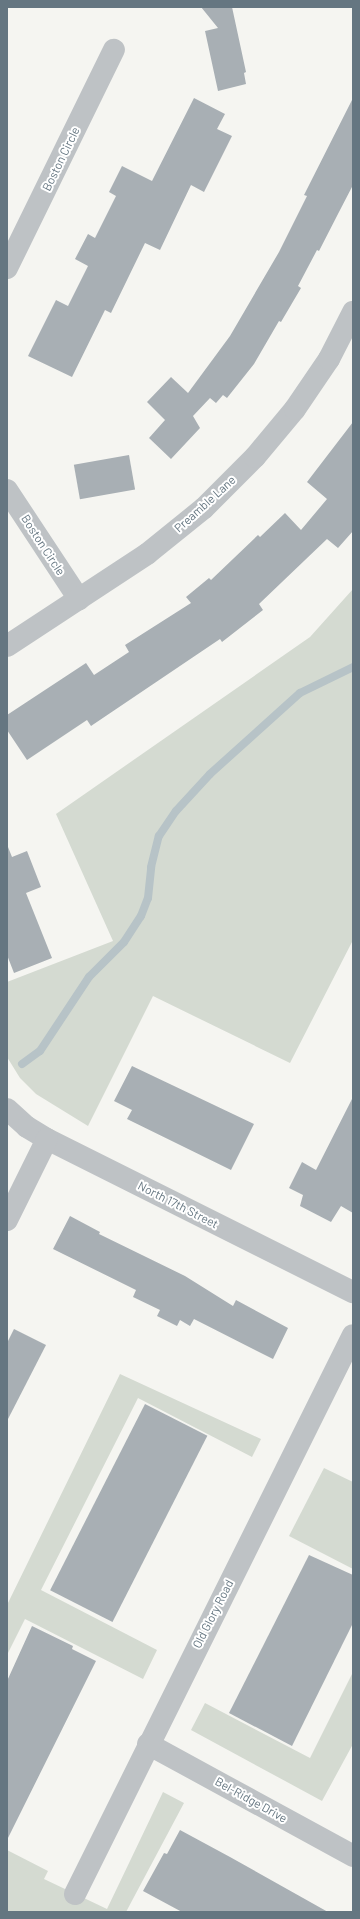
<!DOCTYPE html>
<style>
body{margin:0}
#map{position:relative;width:360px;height:1919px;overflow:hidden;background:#f5f5f1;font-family:Barlow,sans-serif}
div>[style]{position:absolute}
.green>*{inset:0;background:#d4dad1}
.stream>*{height:8px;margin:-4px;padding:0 4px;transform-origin:4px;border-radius:4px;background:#b7c3c7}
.building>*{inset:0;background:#a8afb4;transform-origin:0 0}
.minor>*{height:22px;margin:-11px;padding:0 11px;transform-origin:11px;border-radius:11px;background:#bec2c5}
span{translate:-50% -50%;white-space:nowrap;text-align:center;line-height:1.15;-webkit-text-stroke:4px #fff;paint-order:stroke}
.street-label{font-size:12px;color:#657681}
.frame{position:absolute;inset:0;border:8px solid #657681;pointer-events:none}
</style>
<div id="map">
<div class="green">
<div style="clip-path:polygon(353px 589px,353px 940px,290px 1063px,153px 996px,88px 1126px,36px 1094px,20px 1078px,7px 1057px,7px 982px,113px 941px,56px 814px,310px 637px)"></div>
<div style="clip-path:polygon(120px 1374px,261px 1439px,252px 1457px,138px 1398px,41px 1590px,157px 1650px,143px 1679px,25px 1619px,7px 1655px,7px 1605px)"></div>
<div style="clip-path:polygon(324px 1468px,353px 1482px,353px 1569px,289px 1536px)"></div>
<div style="clip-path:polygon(353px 1672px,353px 1744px,322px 1801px,191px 1730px,205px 1703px,310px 1758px)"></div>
<div style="clip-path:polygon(163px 1792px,184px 1803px,126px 1912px,7px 1912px,7px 1850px,48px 1871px,44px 1879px,107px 1909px)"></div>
</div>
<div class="stream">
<div style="left:22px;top:1064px;width:22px;rotate:-36deg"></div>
<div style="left:40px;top:1051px;width:89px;rotate:-56.5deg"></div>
<div style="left:89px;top:977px;width:49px;rotate:-45deg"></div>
<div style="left:124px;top:942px;width:31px;rotate:-57deg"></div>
<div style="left:141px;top:916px;width:19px;rotate:-69deg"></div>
<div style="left:148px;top:898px;width:31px;rotate:-84deg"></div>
<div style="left:151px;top:867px;width:32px;rotate:-76deg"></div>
<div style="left:159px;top:836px;width:30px;rotate:-56deg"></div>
<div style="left:176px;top:811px;width:50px;rotate:-47.4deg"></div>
<div style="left:210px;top:774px;width:121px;rotate:-42deg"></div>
<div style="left:300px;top:693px;width:59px;rotate:-26.1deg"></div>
</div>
<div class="building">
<div style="clip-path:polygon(201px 7px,232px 7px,246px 72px,244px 73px,246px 84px,218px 91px,205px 31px,218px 28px)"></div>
<div style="clip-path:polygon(194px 98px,225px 114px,217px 129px,232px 136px,204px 192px,191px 185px,160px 250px,145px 243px,111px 313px,105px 310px,72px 377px,28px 356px,56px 300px,68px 306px,88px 266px,75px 259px,88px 234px,95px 238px,116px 196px,109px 192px,122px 166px,152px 181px)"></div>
<div style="clip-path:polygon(353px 98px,353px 185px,339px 212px,319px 251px,317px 250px,298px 286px,301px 288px,281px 322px,279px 321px,254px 364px,227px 398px,223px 395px,216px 403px,210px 398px,193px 416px,200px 428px,171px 459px,149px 438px,165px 420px,147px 402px,171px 377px,188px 393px,230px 336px,279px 252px,307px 196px,304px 195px)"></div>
<div style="clip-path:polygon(353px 422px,353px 531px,338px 548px,327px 539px,259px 604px,263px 610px,222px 642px,220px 639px,91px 726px,87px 720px,27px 760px,7px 730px,7px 715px,86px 663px,94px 675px,129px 652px,125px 645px,191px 603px,186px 597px,209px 578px,211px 580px,258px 535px,260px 537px,285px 513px,301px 530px,327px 499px,307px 482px)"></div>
<div style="left:129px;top:455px;width:35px;height:56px;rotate:80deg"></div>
<div style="clip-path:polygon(8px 847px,12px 857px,27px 851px,41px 887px,26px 893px,52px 958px,14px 973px,7px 955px)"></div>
<div style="clip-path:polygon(132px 1066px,254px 1124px,231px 1170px,127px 1119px,132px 1110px,114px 1101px)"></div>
<div style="clip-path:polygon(353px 1097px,353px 1213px,341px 1206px,331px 1222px,300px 1206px,303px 1195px,289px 1188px,302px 1162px,316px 1170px)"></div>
<div style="clip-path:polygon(70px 1216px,100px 1232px,99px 1234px,185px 1276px,233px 1306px,236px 1300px,288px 1328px,273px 1359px,194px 1319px,190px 1326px,180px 1320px,177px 1326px,157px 1316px,160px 1310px,133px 1297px,136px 1290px,53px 1249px)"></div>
<div style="clip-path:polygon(14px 1329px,46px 1345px,7px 1421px,7px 1343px)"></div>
<div style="left:145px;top:1404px;width:70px;height:209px;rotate:27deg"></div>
<div style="clip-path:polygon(309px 1555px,353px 1575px,353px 1623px,292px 1746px,229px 1713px)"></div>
<div style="clip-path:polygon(32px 1626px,73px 1646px,72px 1649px,96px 1661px,7px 1840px,7px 1681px)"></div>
<div style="clip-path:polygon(180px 1830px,230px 1857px,328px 1912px,182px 1912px,143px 1891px,164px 1853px,167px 1854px)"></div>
</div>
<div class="minor">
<div style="left:7px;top:268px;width:243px;rotate:-63.9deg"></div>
<div style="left:7px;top:490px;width:131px;rotate:56.6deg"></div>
<div style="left:7px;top:646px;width:168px;rotate:-33.3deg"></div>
<div style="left:147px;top:554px;width:73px;rotate:-38.9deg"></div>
<div style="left:204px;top:508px;width:72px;rotate:-45deg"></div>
<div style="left:255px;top:457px;width:62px;rotate:-50.2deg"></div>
<div style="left:295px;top:409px;width:60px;rotate:-55.8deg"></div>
<div style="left:329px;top:359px;width:53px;rotate:-62.9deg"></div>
<div style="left:7px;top:1109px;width:27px;rotate:42deg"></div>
<div style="left:27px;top:1127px;width:23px;rotate:31deg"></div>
<div style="left:47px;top:1139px;width:342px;rotate:26.6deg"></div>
<div style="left:7px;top:1220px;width:90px;rotate:-63.7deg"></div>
<div style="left:148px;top:1744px;width:234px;rotate:28.6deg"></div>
<div style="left:75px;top:1894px;width:624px;rotate:-63.56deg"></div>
</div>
<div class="street-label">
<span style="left:61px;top:159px;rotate:-64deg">Boston Circle</span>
<span style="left:205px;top:504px;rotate:-42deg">Preamble Lane</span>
<span style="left:43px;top:545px;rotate:57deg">Boston Circle</span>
<span style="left:178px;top:1205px;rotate:27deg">North 17th Street</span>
<span style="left:213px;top:1614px;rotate:-63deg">Old Glory Road</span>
<span style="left:251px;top:1800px;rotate:29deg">Bel-Ridge Drive</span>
</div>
<div class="frame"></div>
</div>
